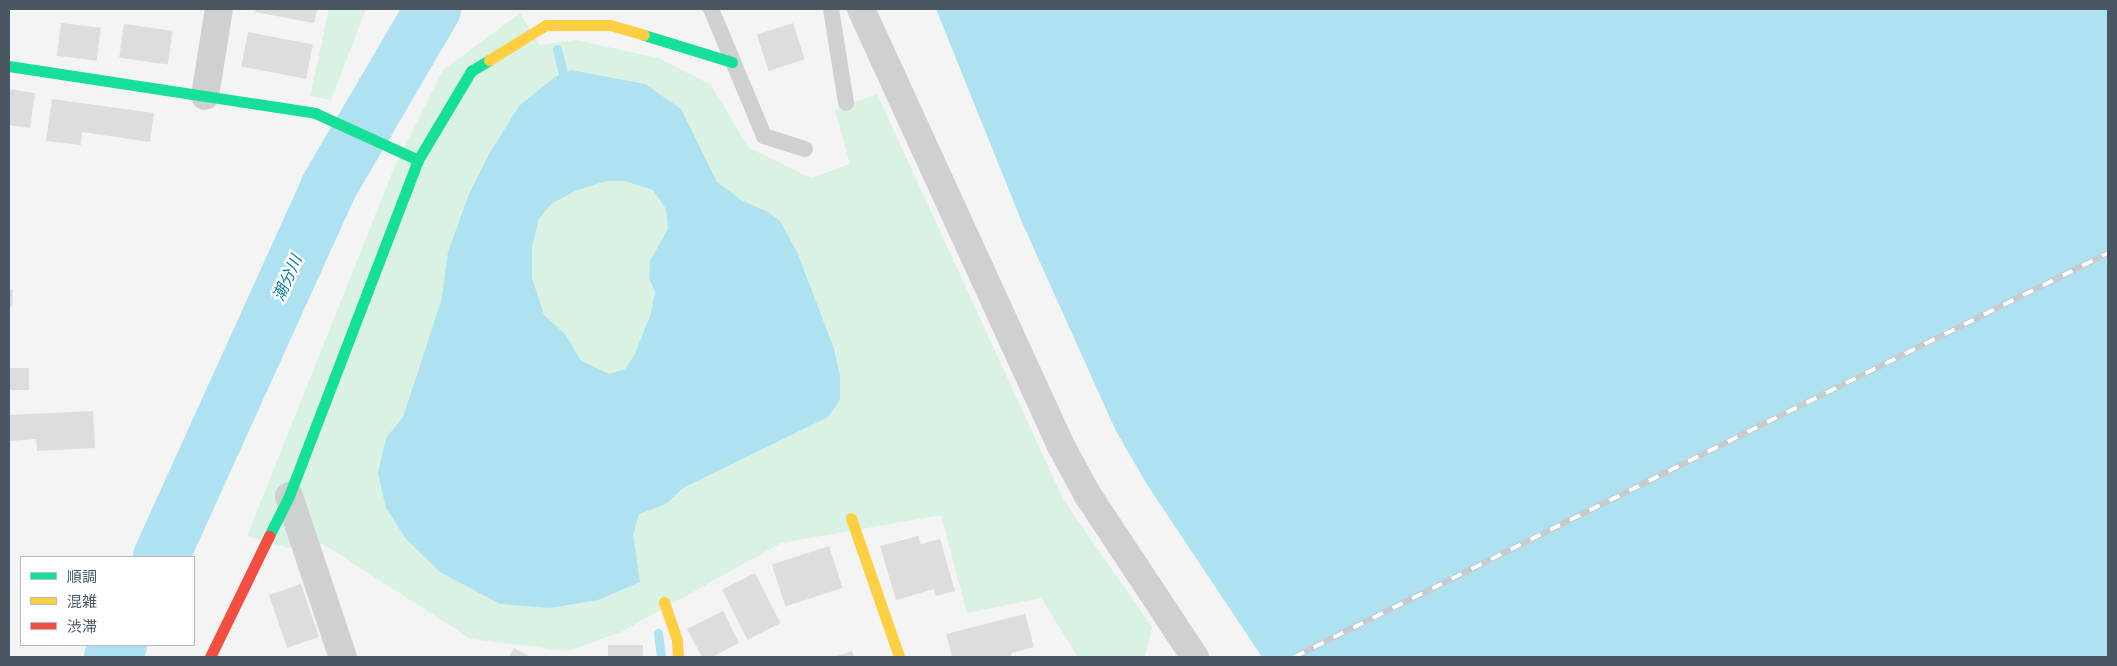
<!DOCTYPE html>
<meta charset="utf-8">
<style>
body{margin:0}
#map{position:relative;width:2117px;height:666px;overflow:hidden;background:#f4f4f4;font-family:"PT Sans","Noto Sans JP",sans-serif}
div>[style]{position:absolute}
.green>*{inset:0;background:#d9f2e3}
.water>*{inset:0;background:#aee2f0}
.stream>*{height:9px;margin:-4.5px;padding:0 4.5px;transform-origin:4.5px;border-radius:4.5px;background:#aee2f0}
.river>*{height:56px;margin:-28px;padding:0 28px;transform-origin:28px;border-radius:28px;background:#aee2f0}
.building>*{inset:0;background:#ddddde;transform-origin:0 0}
.lane>*{height:16px;margin:-8px;padding:0 8px;transform-origin:8px;border-radius:8px;background:#ced0d2}
.street>*{height:28px;margin:-14px;padding:0 14px;transform-origin:14px;border-radius:14px;background:#ced0d2}
.fast>*{height:11px;margin:-5.5px;padding:0 5.5px;transform-origin:5.5px;border-radius:5.5px;background:#16e098}
.slow>*{height:11px;margin:-5.5px;padding:0 5.5px;transform-origin:5.5px;border-radius:5.5px;background:#ffcf43}
.jam>*{height:11px;margin:-5.5px;padding:0 5.5px;transform-origin:5.5px;border-radius:5.5px;background:#f24e42}
.rail>*{height:5.5px;margin-top:-2.75px;transform-origin:0;background:repeating-linear-gradient(90deg,#fff 0 11px,#c9cacc 0 22px);box-sizing:border-box;border-block:1px solid #c9cacc}
span{translate:-50% -50%;white-space:nowrap;text-align:center;line-height:1.15;-webkit-text-stroke:4.5px #fff;paint-order:stroke}
.water-label{font-size:16px;color:#0c7c9b;font-style:italic}
.frame{position:absolute;inset:0;border:10px solid #4a5661;pointer-events:none}
.legend{position:absolute;left:20px;top:556px;width:175px;height:90px;box-sizing:border-box;background:#fff;border:1px solid #b7bbc0;margin:0;padding:6px 9px;list-style:none;font-size:15px;color:#4a5661}
.legend li{display:flex;align-items:center;gap:10px;height:25px}
.legend b{width:25px;border:1px solid #b7bbc0}
</style>
<div id="map">
<div class="green">
<div style="clip-path:polygon(329px 9px,366px 9px,331px 100px,310px 96px)"></div>
<div style="clip-path:polygon(520px 13px,539px 45px,576px 40px,658px 58px,711px 85px,749px 148px,811px 178px,850px 164px,835px 110px,877px 94px,1064px 501px,1152px 627px,1145px 657px,1078px 657px,1041px 598px,967px 613px,941px 515px,781px 543px,621px 632px,568px 651px,471px 639px,323px 544px,288px 548px,247px 536px,394px 168px,443px 70px)"></div>
</div>
<div class="water">
<div style="clip-path:polygon(936px 9px,2108px 9px,2108px 657px,1262px 657px,1146px 483px,1115px 429px,1021px 220px)"></div>
<div style="clip-path:polygon(evenodd,571px 70px,645px 84px,681px 109px,717px 182px,741px 200px,768px 212px,780px 221px,798px 254px,834px 349px,840px 376px,840px 400px,828px 417px,683px 488px,666px 504px,639px 514px,633px 534px,640px 582px,598px 600px,550px 608px,500px 604px,440px 572px,406px 539px,386px 508px,378px 473px,386px 438px,403px 417px,442px 298px,448px 252px,469px 194px,489px 154px,519px 106px,555px 77px,571px 70px,606px 181px,625px 181px,653px 190px,666px 209px,668px 229px,650px 261px,649px 278px,655px 292px,651px 313px,635px 354px,625px 369px,609px 374px,580px 360px,566px 335px,544px 315px,532px 278px,532px 246px,539px 219px,551px 204px,575px 191px,606px 181px)"></div>
</div>
<div class="stream">
<div style="left:557px;top:49px;width:36px;rotate:76deg"></div>
<div style="left:658px;top:633px;width:24px;rotate:83deg"></div>
</div>
<div class="river">
<div style="left:161px;top:557px;width:405px;rotate:-65.6deg"></div>
<div style="left:328px;top:188px;width:208px;rotate:-59.6deg"></div>
<div style="left:112px;top:657px;width:14px;rotate:-60deg"></div>
</div>
<div class="building">
<div style="clip-path:polygon(256px 9px,317px 9px,314px 23px,255px 12px)"></div>
<div style="left:61px;top:23px;width:40px;height:33px;rotate:7deg"></div>
<div style="left:793px;top:23px;width:38px;height:38px;rotate:72deg"></div>
<div style="left:124px;top:24px;width:49px;height:34px;rotate:8deg"></div>
<div style="left:248px;top:32px;width:66px;height:35px;rotate:11deg"></div>
<div style="clip-path:polygon(9px 89px,35px 93px,30px 128px,9px 125px)"></div>
<div style="clip-path:polygon(52px 99px,154px 113px,150px 142px,82px 132px,81px 145px,46px 141px)"></div>
<div style="clip-path:polygon(9px 289px,13px 290px,12px 307px,9px 307px)"></div>
<div style="left:9px;top:368px;width:20px;height:22px"></div>
<div style="clip-path:polygon(93px 411px,95px 448px,37px 451px,36px 439px,9px 441px,9px 415px)"></div>
<div style="clip-path:polygon(918px 536px,921px 544px,940px 539px,955px 591px,936px 596px,934px 589px,896px 600px,880px 546px)"></div>
<div style="left:829px;top:546px;width:44px;height:60px;rotate:72deg"></div>
<div style="left:755px;top:573px;width:56px;height:37px;rotate:63deg"></div>
<div style="left:301px;top:584px;width:56px;height:34px;rotate:71deg"></div>
<div style="clip-path:polygon(723px 611px,739px 643px,712px 657px,702px 657px,687px 629px)"></div>
<div style="clip-path:polygon(1025px 614px,1034px 647px,1011px 653px,1012px 657px,952px 657px,946px 634px)"></div>
<div style="left:643px;top:645px;width:12px;height:35px;rotate:90deg"></div>
<div style="clip-path:polygon(514px 648px,531px 657px,509px 657px)"></div>
<div style="clip-path:polygon(852px 651px,854px 657px,834px 657px)"></div>
</div>
<div class="lane">
<div style="left:711px;top:9px;width:138px;rotate:67.3deg"></div>
<div style="left:764px;top:136px;width:43px;rotate:17.6deg"></div>
<div style="left:831px;top:9px;width:95px;rotate:80.9deg"></div>
</div>
<div class="street">
<div style="left:861px;top:9px;width:478px;rotate:65.4deg"></div>
<div style="left:1060px;top:444px;width:57px;rotate:61.6deg"></div>
<div style="left:1087px;top:494px;width:196px;rotate:56.5deg"></div>
<div style="left:205px;top:96px;width:88px;rotate:-80.9deg"></div>
<div style="left:289px;top:496px;width:170px;rotate:71.5deg"></div>
</div>
<div class="fast">
<div style="left:644px;top:35px;width:92px;rotate:17.1deg"></div>
<div style="left:9px;top:66px;width:310px;rotate:8.7deg"></div>
<div style="left:315px;top:113px;width:113px;rotate:24.5deg"></div>
<div style="left:269px;top:536px;width:45px;rotate:-63.4deg"></div>
<div style="left:289px;top:496px;width:360px;rotate:-69deg"></div>
<div style="left:418px;top:160px;width:104px;rotate:-59.2deg"></div>
<div style="left:471px;top:71px;width:21px;rotate:-31deg"></div>
</div>
<div class="slow">
<div style="left:489px;top:60px;width:67px;rotate:-31.6deg"></div>
<div style="left:546px;top:25px;width:64px"></div>
<div style="left:610px;top:25px;width:35px;rotate:16deg"></div>
<div style="left:851px;top:518px;width:147px;rotate:70.9deg"></div>
<div style="left:664px;top:602px;width:40px;rotate:71.1deg"></div>
<div style="left:677px;top:640px;width:17px;rotate:87deg"></div>
</div>
<div class="jam">
<div style="left:210px;top:657px;width:135px;rotate:-64deg"></div>
</div>
<div class="rail">
<div style="left:1294px;top:657px;width:909px;rotate:-26.4deg"></div>
</div>
<div class="water-label">
<span style="left:287px;top:278px;rotate:-66deg">潮分川</span>
</div>
<div class="frame"></div>
<ul class="legend">
<li><b style="height:6px;background:#16e098"></b>順調</li>
<li><b style="height:6px;background:#ffcf43"></b>混雑</li>
<li><b style="height:6px;background:#f24e42"></b>渋滞</li>
</ul>
</div>
